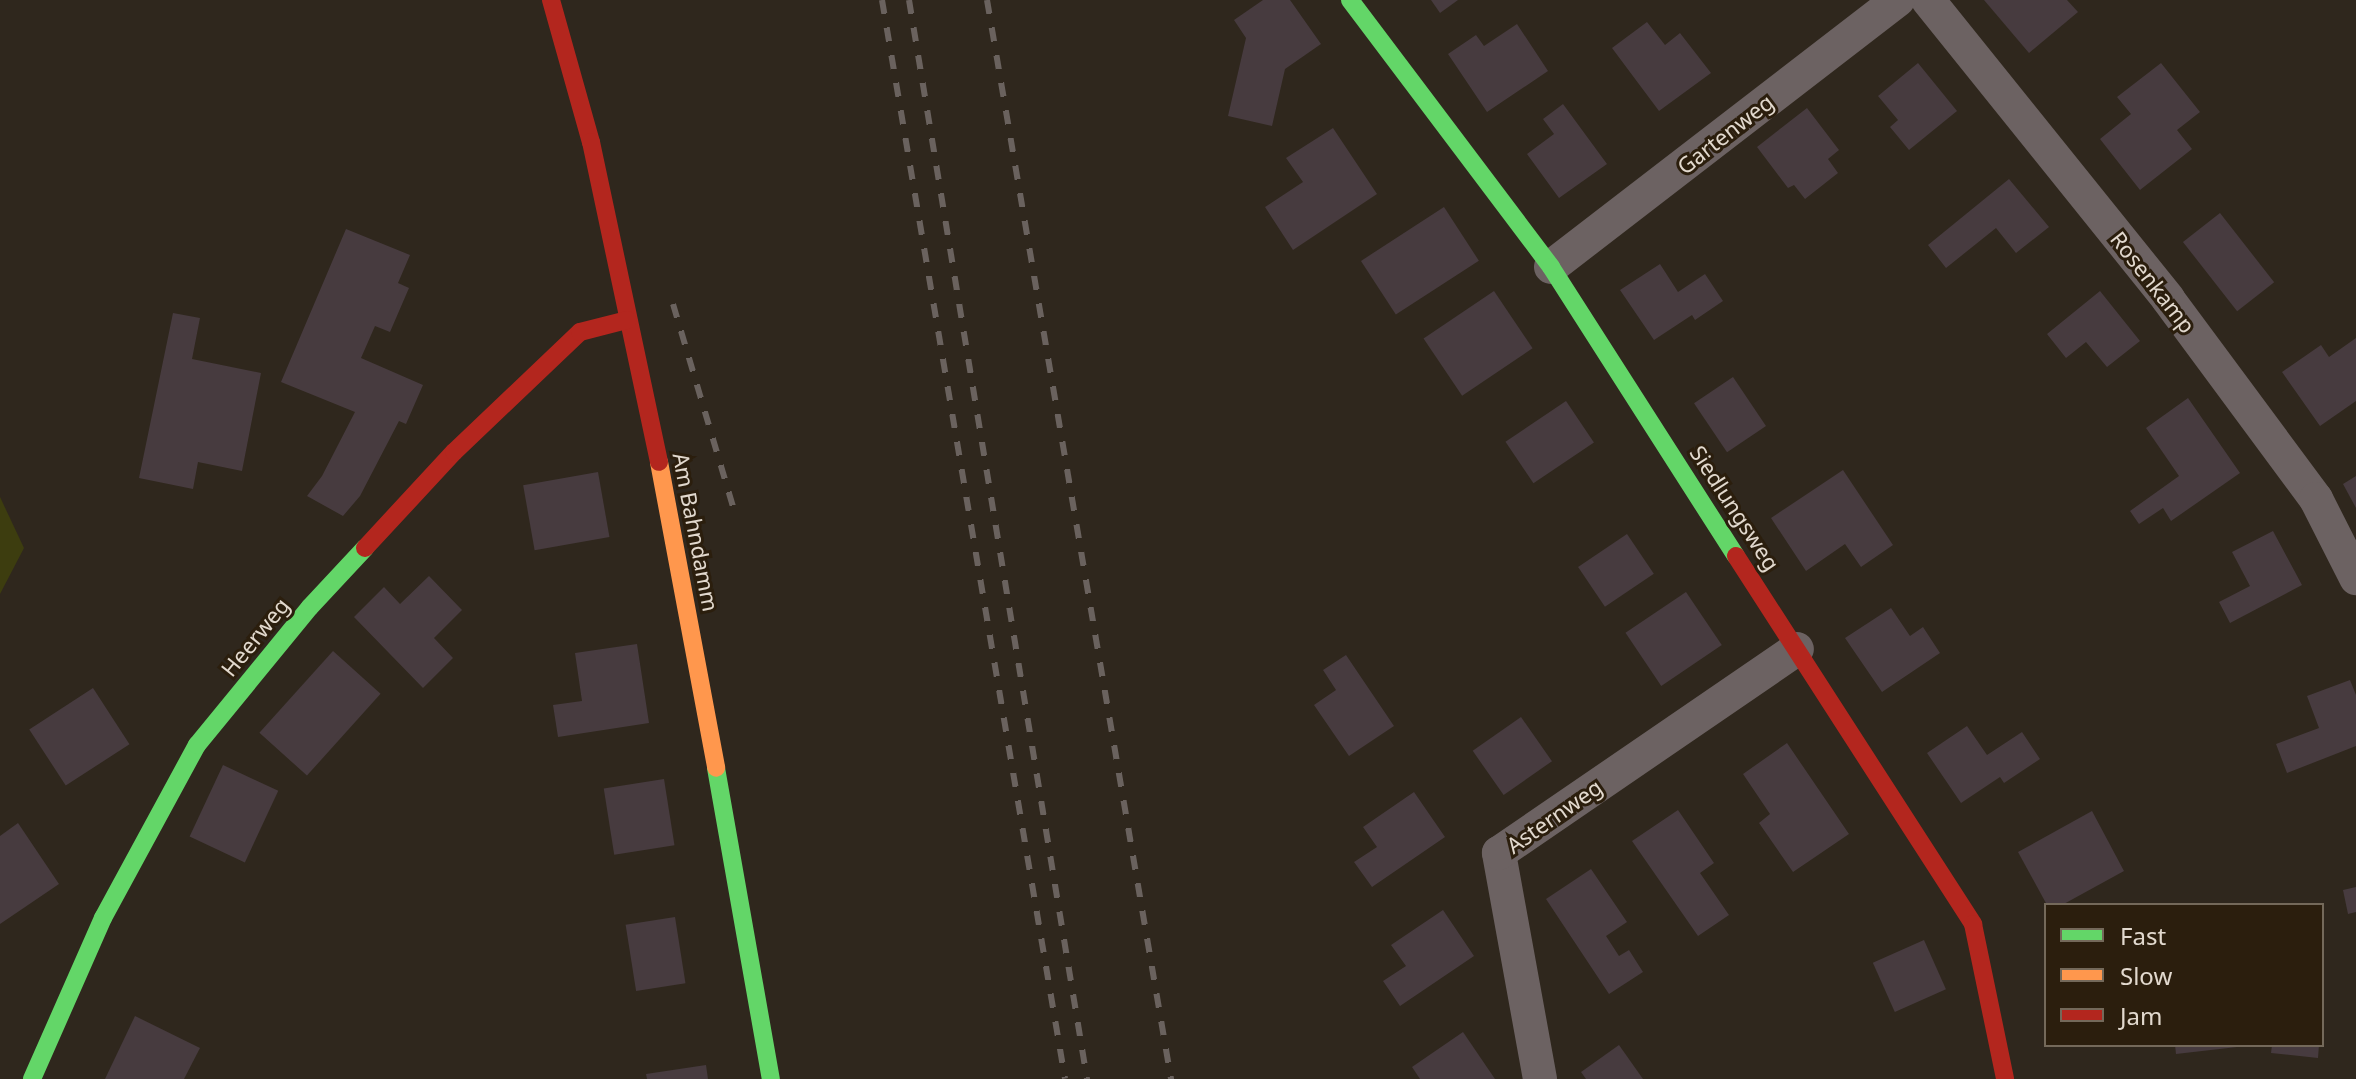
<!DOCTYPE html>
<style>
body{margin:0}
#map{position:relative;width:2356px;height:1079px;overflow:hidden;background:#2f271d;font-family:"Noto Sans",sans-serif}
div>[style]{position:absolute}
.green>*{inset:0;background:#3d3d0f}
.building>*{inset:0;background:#473b3f;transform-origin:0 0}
.street>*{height:34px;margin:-17px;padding:0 17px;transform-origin:17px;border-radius:17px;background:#6c6262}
.fast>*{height:18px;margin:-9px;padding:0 9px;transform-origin:9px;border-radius:9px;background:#63d668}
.slow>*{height:18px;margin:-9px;padding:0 9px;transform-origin:9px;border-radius:9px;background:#ff974d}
.jam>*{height:18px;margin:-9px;padding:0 9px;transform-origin:9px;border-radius:9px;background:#b3261e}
.rail>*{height:6px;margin-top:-3px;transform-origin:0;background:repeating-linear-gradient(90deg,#6a625e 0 14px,transparent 0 28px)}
span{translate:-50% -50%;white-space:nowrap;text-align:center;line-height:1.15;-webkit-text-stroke:6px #2b1e0d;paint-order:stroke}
.street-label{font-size:22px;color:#e2d9ce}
.legend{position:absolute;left:2044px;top:903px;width:280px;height:144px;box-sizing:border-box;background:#2b1e0d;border:2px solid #74695a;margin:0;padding:10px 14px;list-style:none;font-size:24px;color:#e2d9ce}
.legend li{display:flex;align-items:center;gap:16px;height:40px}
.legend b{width:40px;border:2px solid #74695a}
</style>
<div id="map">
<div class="green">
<div style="clip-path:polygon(0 497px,24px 548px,0 594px)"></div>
</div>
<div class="building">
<div style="clip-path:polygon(1263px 0,1290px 0,1321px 44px,1285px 69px,1272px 126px,1228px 116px,1246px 38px,1234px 20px)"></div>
<div style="clip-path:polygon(1431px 0,1458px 0,1440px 13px)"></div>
<div style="clip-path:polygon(1984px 0,2067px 0,2078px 12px,2029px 53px)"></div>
<div style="clip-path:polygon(1647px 22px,1665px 45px,1680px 33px,1711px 73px,1659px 111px,1612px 48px)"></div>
<div style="clip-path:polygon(1517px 24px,1548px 71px,1487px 112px,1448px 54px,1476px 35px,1484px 46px)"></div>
<div style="clip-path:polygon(1918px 63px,1957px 111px,1909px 150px,1890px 127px,1898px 120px,1878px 96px)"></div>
<div style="clip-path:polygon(2161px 63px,2200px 112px,2177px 130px,2192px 149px,2140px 190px,2100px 139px,2131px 114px,2117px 97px)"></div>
<div style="clip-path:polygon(1563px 104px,1607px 164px,1559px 198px,1527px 154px,1554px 134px,1543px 119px)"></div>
<div style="clip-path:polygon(1807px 108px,1839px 150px,1828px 159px,1838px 173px,1805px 199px,1794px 185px,1788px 188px,1757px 147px)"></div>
<div style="clip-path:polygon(1333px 128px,1377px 194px,1293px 250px,1265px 207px,1303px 182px,1286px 158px)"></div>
<div style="clip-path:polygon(2009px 179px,2049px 227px,2016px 253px,1996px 228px,1946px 268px,1928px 245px)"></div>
<div style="left:1444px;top:207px;width:64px;height:99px;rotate:57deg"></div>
<div style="left:2220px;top:213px;width:88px;height:47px;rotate:52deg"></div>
<div style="clip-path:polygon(346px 229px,410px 255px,398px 283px,409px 288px,390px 332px,375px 326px,361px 358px,423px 385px,406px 424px,399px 421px,360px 496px,343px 516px,307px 496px,322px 476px,355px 412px,281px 382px)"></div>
<div style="clip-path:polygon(1660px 264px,1678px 292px,1705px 274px,1723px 301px,1695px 320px,1692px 315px,1654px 340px,1620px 290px)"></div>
<div style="left:1494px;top:291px;width:69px;height:85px;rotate:56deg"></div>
<div style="clip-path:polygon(2100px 291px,2140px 341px,2107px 367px,2086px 342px,2066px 358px,2047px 334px)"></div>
<div style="clip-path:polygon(173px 313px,200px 318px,192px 359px,261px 373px,242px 471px,198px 462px,193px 489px,139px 478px)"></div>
<div style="clip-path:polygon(2356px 338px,2356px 401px,2320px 426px,2282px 372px,2321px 345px,2329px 357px)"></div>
<div style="left:1733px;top:377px;width:59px;height:47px;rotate:56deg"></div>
<div style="clip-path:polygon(2188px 398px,2240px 473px,2171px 521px,2163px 508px,2139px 524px,2130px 511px,2179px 476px,2146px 428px)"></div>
<div style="left:1566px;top:401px;width:50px;height:73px;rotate:56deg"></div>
<div style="clip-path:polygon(1843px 470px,1893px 545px,1861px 567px,1845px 544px,1806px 571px,1771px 518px)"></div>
<div style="left:598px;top:472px;width:66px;height:76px;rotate:80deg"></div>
<div style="clip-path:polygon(2356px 476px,2356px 508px,2343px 484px)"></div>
<div style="clip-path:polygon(2273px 531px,2302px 585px,2230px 623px,2219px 602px,2250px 586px,2232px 552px)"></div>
<div style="left:1627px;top:534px;width:48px;height:59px;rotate:56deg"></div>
<div style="clip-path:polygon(429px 576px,462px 610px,434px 638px,453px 658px,423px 688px,354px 617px,384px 587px,400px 604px)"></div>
<div style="left:1686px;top:592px;width:64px;height:73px;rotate:56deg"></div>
<div style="clip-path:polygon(1891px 608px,1910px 636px,1923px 627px,1940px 653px,1882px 692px,1845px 638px)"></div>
<div style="clip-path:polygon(637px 644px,649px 723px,558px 737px,553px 705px,582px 701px,575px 653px)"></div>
<div style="left:333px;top:651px;width:64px;height:110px;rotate:42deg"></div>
<div style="clip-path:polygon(1346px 655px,1394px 726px,1349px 756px,1314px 705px,1336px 690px,1323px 670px)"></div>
<div style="clip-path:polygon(2350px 680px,2356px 695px,2356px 746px,2287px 773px,2276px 744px,2319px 728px,2307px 696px)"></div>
<div style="left:93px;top:688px;width:67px;height:76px;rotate:57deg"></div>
<div style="left:1521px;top:717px;width:54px;height:59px;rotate:55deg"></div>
<div style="clip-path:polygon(1967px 726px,1987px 755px,2022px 732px,2040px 759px,2004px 783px,2000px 777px,1961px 803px,1927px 753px)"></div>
<div style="clip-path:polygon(1787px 743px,1849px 834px,1793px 872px,1759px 823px,1770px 814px,1743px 774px)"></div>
<div style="left:223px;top:765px;width:61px;height:79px;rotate:25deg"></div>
<div style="left:664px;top:779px;width:67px;height:61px;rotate:81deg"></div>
<div style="clip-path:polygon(1414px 792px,1445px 837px,1372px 887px,1354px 862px,1377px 847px,1363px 827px)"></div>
<div style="clip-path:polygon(1678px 810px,1714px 863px,1700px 873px,1729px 915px,1698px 936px,1632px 841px)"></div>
<div style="clip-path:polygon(2092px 811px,2124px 871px,2062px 905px,2047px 905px,2018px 852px)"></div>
<div style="clip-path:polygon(18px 823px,59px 884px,0 924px,0 836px)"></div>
<div style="clip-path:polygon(1591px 869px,1627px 922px,1606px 936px,1619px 956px,1629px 950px,1643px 972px,1609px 994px,1546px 899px)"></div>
<div style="clip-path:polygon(2356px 887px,2356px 912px,2348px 914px,2343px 890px)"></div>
<div style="clip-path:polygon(1443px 910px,1474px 956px,1400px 1006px,1383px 981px,1406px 966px,1391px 945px)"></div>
<div style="left:675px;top:917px;width:67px;height:50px;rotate:81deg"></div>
<div style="left:1924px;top:940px;width:54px;height:56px;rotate:66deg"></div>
<div style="clip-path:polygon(135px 1016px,200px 1048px,184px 1079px,105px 1079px)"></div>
<div style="clip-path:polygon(1463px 1032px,1495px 1079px,1420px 1079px,1412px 1067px)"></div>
<div style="clip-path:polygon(1619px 1045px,1643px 1079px,1586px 1079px,1581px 1072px)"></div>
<div style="clip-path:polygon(2175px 1045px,2236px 1045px,2237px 1047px,2176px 1054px)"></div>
<div style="clip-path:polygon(2272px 1045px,2319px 1045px,2318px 1058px,2271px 1053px)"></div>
<div style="clip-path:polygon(706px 1065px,708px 1079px,647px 1079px,646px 1074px)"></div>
</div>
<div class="street">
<div style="left:1928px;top:0;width:383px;rotate:51.2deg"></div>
<div style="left:2168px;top:299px;width:249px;rotate:53.5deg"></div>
<div style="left:2316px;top:499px;width:89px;rotate:63.1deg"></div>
<div style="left:1551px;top:267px;width:438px;rotate:-37.6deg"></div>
<div style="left:1540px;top:1079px;width:230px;rotate:-100.3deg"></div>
<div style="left:1499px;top:853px;width:361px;rotate:-34.4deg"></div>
</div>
<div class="fast">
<div style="left:1350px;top:0;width:334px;rotate:53deg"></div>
<div style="left:1551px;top:267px;width:343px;rotate:57.4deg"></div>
<div style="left:716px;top:768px;width:316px;rotate:80deg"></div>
<div style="left:32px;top:1079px;width:176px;rotate:-66.2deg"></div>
<div style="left:103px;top:918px;width:197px;rotate:-61.5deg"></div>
<div style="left:197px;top:745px;width:178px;rotate:-50.7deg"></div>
<div style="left:310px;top:607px;width:81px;rotate:-47deg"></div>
</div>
<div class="slow">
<div style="left:659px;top:462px;width:311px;rotate:79.4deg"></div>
</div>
<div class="jam">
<div style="left:551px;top:0;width:148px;rotate:74.3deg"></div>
<div style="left:591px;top:142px;width:327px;rotate:78deg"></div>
<div style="left:365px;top:548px;width:131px;rotate:-47.2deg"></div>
<div style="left:454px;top:452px;width:174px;rotate:-43.6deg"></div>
<div style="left:580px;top:332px;width:49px;rotate:-14.3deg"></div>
<div style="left:1736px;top:556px;width:438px;rotate:57.2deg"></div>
<div style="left:1973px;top:924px;width:158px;rotate:78.3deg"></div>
</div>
<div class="rail">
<div style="left:882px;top:0;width:1094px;rotate:80.37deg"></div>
<div style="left:909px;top:0;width:1094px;rotate:80.63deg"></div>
<div style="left:987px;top:0;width:1095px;rotate:80.32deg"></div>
<div style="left:673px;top:304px;width:211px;rotate:73.5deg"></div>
</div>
<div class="street-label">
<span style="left:1725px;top:134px;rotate:-38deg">Gartenweg</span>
<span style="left:2153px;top:282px;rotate:52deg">Rosenkamp</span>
<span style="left:1735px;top:508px;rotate:57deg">Siedlungsweg</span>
<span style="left:696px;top:532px;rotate:79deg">Am Bahndamm</span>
<span style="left:255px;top:637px;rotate:-51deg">Heerweg</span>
<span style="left:1554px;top:816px;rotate:-35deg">Asternweg</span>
</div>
<ul class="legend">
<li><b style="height:10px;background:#63d668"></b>Fast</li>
<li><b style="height:10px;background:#ff974d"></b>Slow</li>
<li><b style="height:10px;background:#b3261e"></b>Jam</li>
</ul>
</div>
